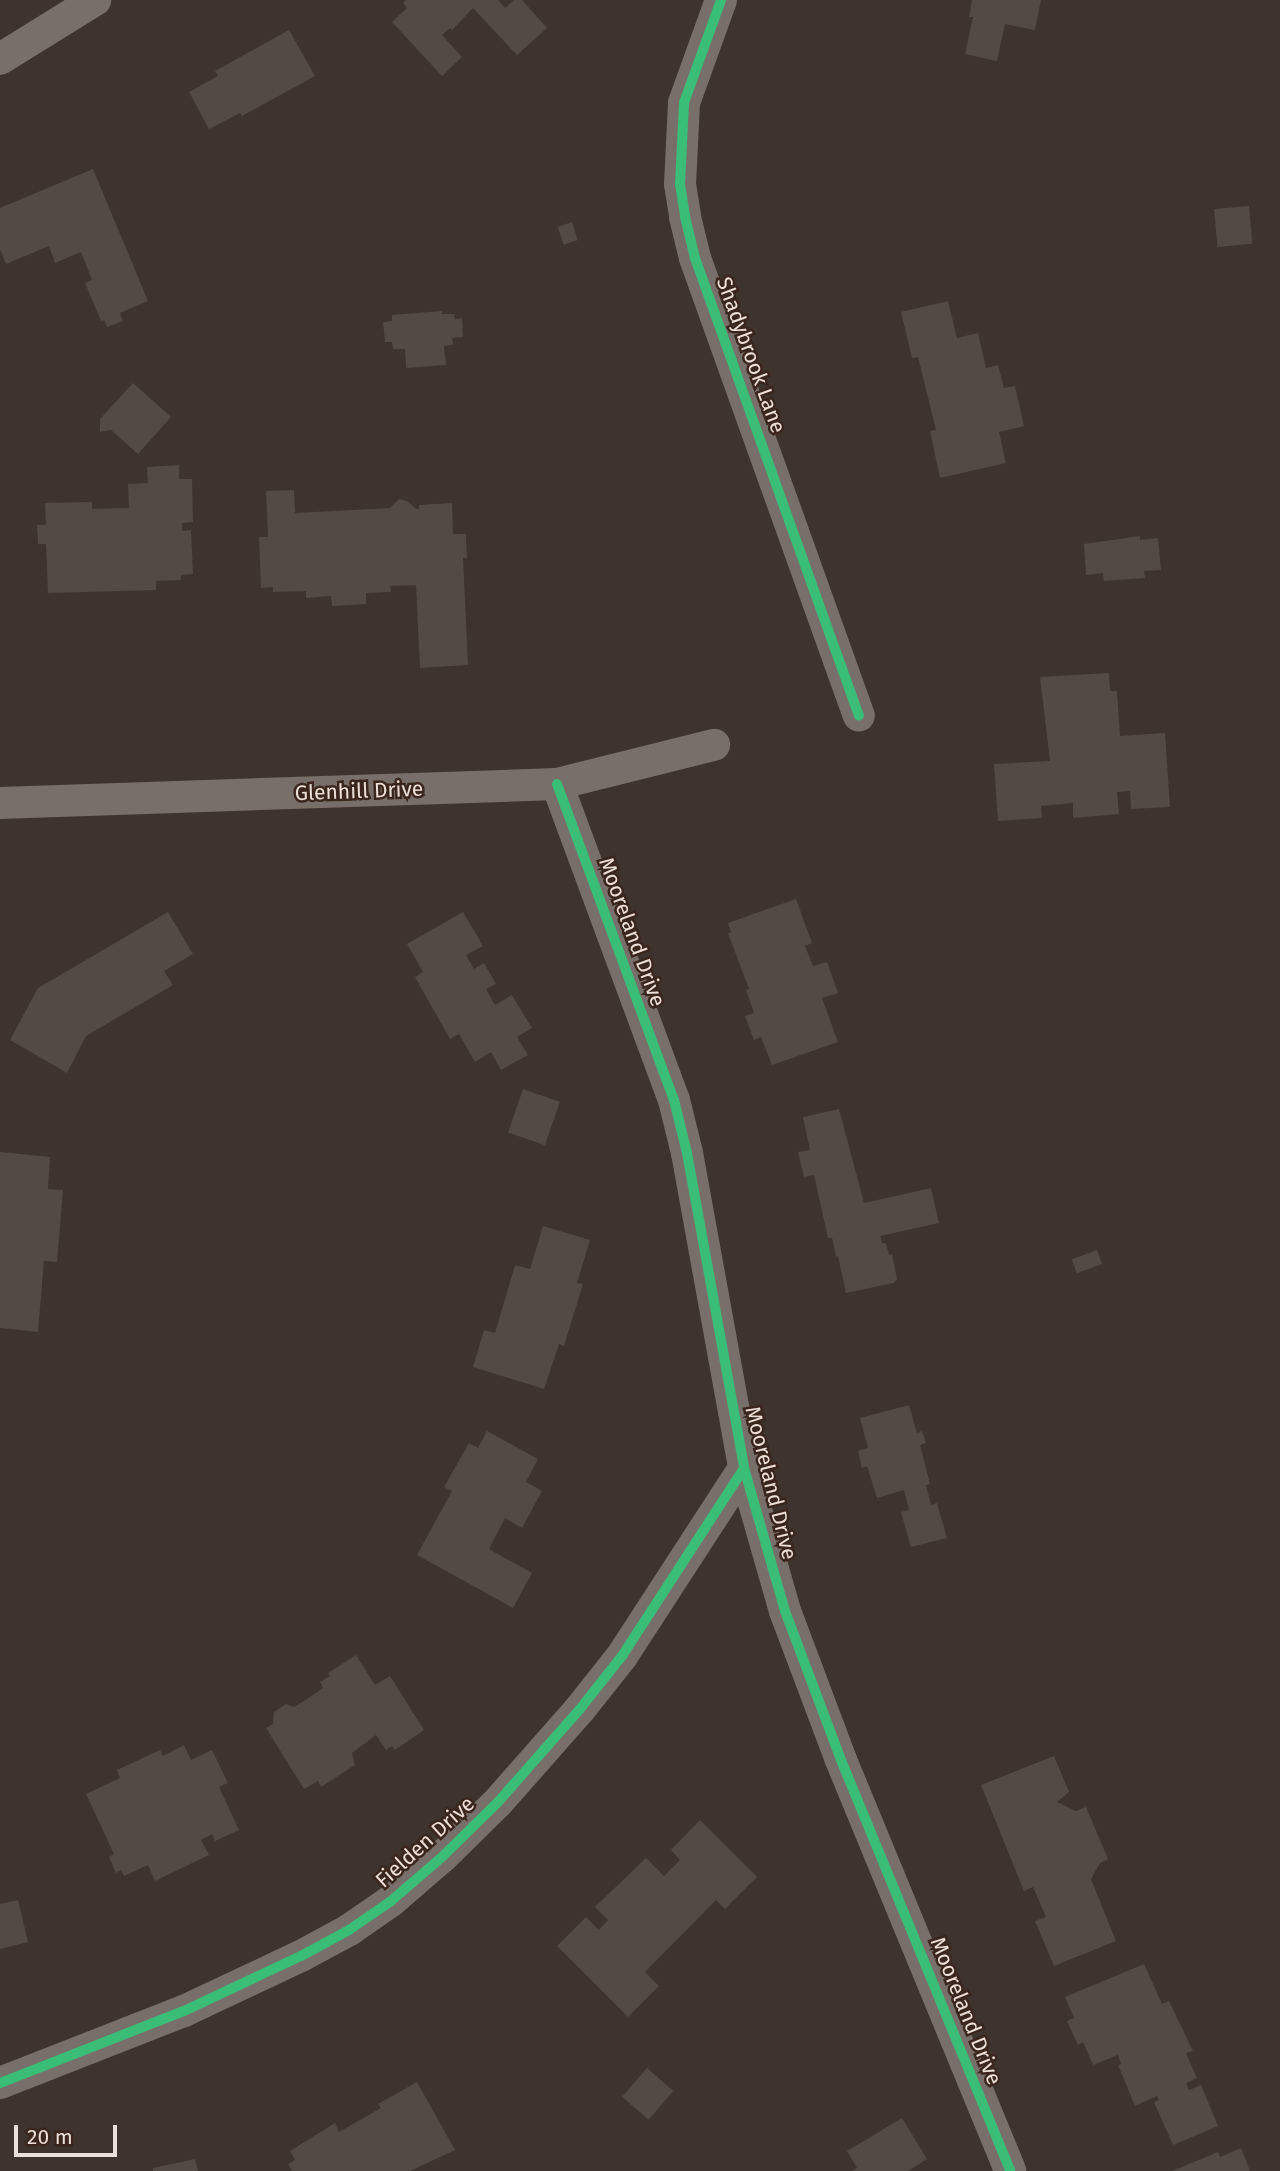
<!DOCTYPE html>
<style>
body{margin:0}
#map{position:relative;width:1280px;height:2171px;overflow:hidden;background:#3e332d;font-family:"Fira Sans",sans-serif}
div>[style]{position:absolute}
.building>*{inset:0;background:#534a45;transform-origin:0 0}
.minor>*{height:32px;margin:-16px;padding:0 16px;transform-origin:16px;border-radius:16px;background:#796f6a}
.cycleway>*{height:10px;margin:-5px;padding:0 5px;transform-origin:5px;border-radius:5px;background:#3abd76}
span{translate:-50% -50%;white-space:nowrap;text-align:center;line-height:1.15;-webkit-text-stroke:5px #3a261d;paint-order:stroke}
.street-label{font-size:21px;color:#eddfd9}
.scale{position:absolute;left:14px;top:2125px;width:103px;height:32px;box-sizing:border-box;border:4px solid #eddfd9;border-top:0;padding-left:9px;font-size:21px;line-height:24px;white-space:nowrap;color:#eddfd9;-webkit-text-stroke:5px #3a261d;paint-order:stroke}
</style>
<div id="map">
<div class="building">
<div style="clip-path:polygon(406px 0,498px 0,505px 8px,514px 0,522px 0,547px 28px,517px 55px,473px 8px,452px 30px,450px 28px,442px 35px,462px 57px,442px 76px,392px 22px,407px 8px,403px 3px)"></div>
<div style="clip-path:polygon(972px 0,1041px 0,1035px 30px,1005px 24px,997px 61px,965px 54px,973px 17px,969px 17px)"></div>
<div style="clip-path:polygon(289px 30px,315px 76px,242px 116px,240px 113px,209px 129px,189px 92px,218px 76px,215px 71px)"></div>
<div style="clip-path:polygon(93px 169px,148px 301px,120px 313px,123px 321px,107px 327px,104px 320px,101px 321px,85px 283px,92px 280px,81px 252px,55px 263px,49px 246px,6px 264px,0 249px,0 208px)"></div>
<div style="left:1249px;top:206px;width:38px;height:35px;rotate:85deg"></div>
<div style="left:572px;top:222px;width:19px;height:15px;rotate:72deg"></div>
<div style="clip-path:polygon(948px 301px,957px 338px,978px 333px,986px 368px,998px 365px,1004px 388px,1015px 386px,1024px 426px,999px 432px,1006px 463px,940px 478px,930px 431px,936px 430px,918px 357px,912px 358px,901px 312px)"></div>
<div style="clip-path:polygon(442px 311px,442px 314px,454px 314px,455px 319px,462px 318px,463px 337px,452px 338px,453px 345px,444px 346px,446px 365px,406px 368px,405px 349px,393px 349px,392px 342px,385px 342px,383px 322px,392px 321px,392px 315px)"></div>
<div style="clip-path:polygon(133px 383px,171px 417px,138px 454px,111px 430px,100px 432px,100px 419px)"></div>
<div style="clip-path:polygon(179px 465px,179px 479px,192px 479px,193px 522px,182px 523px,182px 531px,191px 530px,193px 574px,181px 575px,181px 580px,156px 581px,156px 590px,48px 593px,46px 544px,38px 544px,37px 525px,46px 525px,45px 503px,92px 502px,92px 509px,129px 508px,128px 484px,148px 483px,147px 467px)"></div>
<div style="clip-path:polygon(294px 490px,295px 513px,390px 508px,399px 499px,407px 501px,416px 509px,419px 509px,419px 505px,452px 503px,453px 534px,466px 534px,467px 558px,463px 558px,468px 665px,420px 668px,416px 585px,390px 586px,391px 592px,366px 593px,366px 604px,332px 606px,331px 596px,306px 598px,306px 591px,273px 592px,273px 587px,261px 588px,259px 537px,268px 537px,266px 491px)"></div>
<div style="clip-path:polygon(1140px 536px,1140px 540px,1158px 538px,1161px 570px,1144px 571px,1145px 578px,1104px 581px,1103px 573px,1086px 575px,1084px 544px)"></div>
<div style="clip-path:polygon(1109px 673px,1110px 691px,1117px 691px,1120px 736px,1165px 733px,1170px 807px,1131px 809px,1130px 791px,1117px 792px,1119px 814px,1073px 818px,1073px 803px,1041px 806px,1042px 818px,998px 821px,994px 764px,1050px 761px,1040px 677px)"></div>
<div style="clip-path:polygon(796px 899px,812px 943px,805px 946px,813px 966px,827px 962px,838px 993px,822px 998px,838px 1042px,772px 1065px,761px 1037px,754px 1040px,745px 1016px,754px 1013px,746px 990px,749px 989px,728px 933px,731px 932px,728px 923px)"></div>
<div style="clip-path:polygon(168px 912px,193px 954px,164px 971px,173px 985px,86px 1036px,67px 1073px,10px 1040px,38px 988px)"></div>
<div style="clip-path:polygon(463px 912px,483px 946px,466px 955px,474px 969px,484px 963px,496px 984px,486px 989px,495px 1005px,512px 995px,532px 1028px,517px 1037px,528px 1055px,501px 1070px,491px 1052px,475px 1062px,459px 1034px,450px 1039px,415px 977px,423px 972px,407px 944px)"></div>
<div style="left:523px;top:1089px;width:39px;height:46px;rotate:19deg"></div>
<div style="clip-path:polygon(839px 1109px,864px 1203px,931px 1188px,939px 1223px,880px 1236px,882px 1243px,886px 1243px,889px 1255px,892px 1254px,897px 1279px,894px 1283px,846px 1293px,838px 1256px,836px 1257px,832px 1238px,828px 1238px,814px 1175px,804px 1177px,798px 1152px,810px 1150px,803px 1117px)"></div>
<div style="clip-path:polygon(0 1152px,50px 1157px,48px 1189px,63px 1190px,57px 1262px,44px 1261px,38px 1332px,0 1328px)"></div>
<div style="clip-path:polygon(543px 1226px,590px 1240px,577px 1283px,583px 1284px,564px 1346px,559px 1344px,544px 1389px,473px 1367px,484px 1330px,495px 1333px,515px 1265px,530px 1269px)"></div>
<div style="left:1097px;top:1250px;width:15px;height:27px;rotate:70deg"></div>
<div style="clip-path:polygon(909px 1405px,917px 1433px,922px 1431px,926px 1443px,920px 1445px,930px 1484px,926px 1485px,931px 1505px,937px 1503px,947px 1538px,911px 1547px,901px 1512px,909px 1510px,904px 1490px,877px 1498px,867px 1466px,862px 1468px,858px 1451px,868px 1448px,860px 1418px)"></div>
<div style="clip-path:polygon(487px 1431px,538px 1459px,526px 1482px,542px 1491px,522px 1528px,505px 1518px,489px 1549px,532px 1573px,513px 1608px,417px 1555px,452px 1491px,444px 1487px,469px 1443px,478px 1448px)"></div>
<div style="clip-path:polygon(356px 1655px,375px 1685px,390px 1676px,424px 1730px,395px 1750px,392px 1746px,386px 1750px,376px 1735px,352px 1753px,355px 1765px,321px 1787px,318px 1781px,304px 1789px,266px 1728px,273px 1724px,274px 1712px,286px 1704px,294px 1707px,307px 1699px,323px 1688px,320px 1682px,330px 1676px,328px 1673px)"></div>
<div style="clip-path:polygon(184px 1745px,191px 1760px,212px 1750px,228px 1783px,219px 1787px,239px 1830px,215px 1841px,212px 1834px,201px 1840px,209px 1855px,155px 1881px,148px 1865px,124px 1876px,121px 1870px,116px 1873px,109px 1857px,114px 1854px,86px 1794px,120px 1778px,117px 1770px,160px 1750px,163px 1756px)"></div>
<div style="clip-path:polygon(1054px 1756px,1069px 1792px,1057px 1802px,1076px 1811px,1086px 1807px,1108px 1859px,1100px 1863px,1091px 1879px,1116px 1941px,1054px 1966px,1035px 1921px,1046px 1917px,1033px 1887px,1024px 1891px,981px 1785px)"></div>
<div style="clip-path:polygon(700px 1820px,757px 1877px,725px 1909px,716px 1900px,645px 1972px,659px 1986px,628px 2017px,557px 1946px,586px 1917px,599px 1930px,608px 1920px,595px 1907px,646px 1858px,664px 1876px,680px 1860px,671px 1850px)"></div>
<div style="clip-path:polygon(18px 1900px,28px 1942px,0 1949px,0 1904px)"></div>
<div style="clip-path:polygon(1144px 1964px,1162px 2004px,1169px 2001px,1193px 2051px,1186px 2053px,1197px 2078px,1186px 2083px,1189px 2090px,1201px 2085px,1218px 2126px,1173px 2145px,1154px 2102px,1159px 2100px,1157px 2096px,1135px 2106px,1118px 2065px,1121px 2064px,1118px 2055px,1093px 2065px,1083px 2042px,1078px 2045px,1067px 2021px,1074px 2018px,1065px 1997px)"></div>
<div style="left:647px;top:2068px;width:35px;height:38px;rotate:41deg"></div>
<div style="clip-path:polygon(417px 2082px,455px 2150px,410px 2171px,292px 2171px,288px 2164px,295px 2160px,290px 2151px,335px 2123px,339px 2132px,381px 2108px,378px 2104px)"></div>
<div style="clip-path:polygon(902px 2118px,927px 2159px,908px 2171px,852px 2171px,857px 2168px,847px 2151px)"></div>
<div style="clip-path:polygon(1241px 2148px,1250px 2171px,1172px 2171px,1218px 2152px,1220px 2157px)"></div>
<div style="clip-path:polygon(195px 2159px,198px 2171px,153px 2171px,153px 2168px)"></div>
</div>
<div class="minor">
<div style="left:721px;top:0;width:109px;rotate:109.8deg"></div>
<div style="left:684px;top:103px;width:81px;rotate:92.8deg"></div>
<div style="left:680px;top:184px;width:33px;rotate:81deg"></div>
<div style="left:685px;top:217px;width:42px;rotate:76.3deg"></div>
<div style="left:695px;top:258px;width:486px;rotate:70.3deg"></div>
<div style="left:0;top:59px;width:112px;rotate:-31.8deg"></div>
<div style="left:557px;top:784px;width:337px;rotate:69.7deg"></div>
<div style="left:674px;top:1100px;width:55px;rotate:76.2deg"></div>
<div style="left:687px;top:1153px;width:320px;rotate:79.7deg"></div>
<div style="left:744px;top:1468px;width:149px;rotate:74deg"></div>
<div style="left:785px;top:1611px;width:159px;rotate:69.4deg"></div>
<div style="left:841px;top:1760px;width:444px;rotate:67.6deg"></div>
<div style="left:0;top:803px;width:557px;rotate:-1.95deg"></div>
<div style="left:557px;top:784px;width:162px;rotate:-14deg"></div>
<div style="left:0;top:2083px;width:198px;rotate:-21.4deg"></div>
<div style="left:184px;top:2011px;width:129px;rotate:-25.2deg"></div>
<div style="left:301px;top:1956px;width:55px;rotate:-28.4deg"></div>
<div style="left:349px;top:1930px;width:51px;rotate:-34.6deg"></div>
<div style="left:391px;top:1901px;width:67px;rotate:-40.8deg"></div>
<div style="left:442px;top:1857px;width:78px;rotate:-44.5deg"></div>
<div style="left:498px;top:1802px;width:124px;rotate:-48.6deg"></div>
<div style="left:580px;top:1709px;width:68px;rotate:-51.6deg"></div>
<div style="left:622px;top:1656px;width:224px;rotate:-57deg"></div>
</div>
<div class="cycleway">
<div style="left:721px;top:0;width:109px;rotate:109.8deg"></div>
<div style="left:684px;top:103px;width:81px;rotate:92.8deg"></div>
<div style="left:680px;top:184px;width:33px;rotate:81deg"></div>
<div style="left:685px;top:217px;width:42px;rotate:76.3deg"></div>
<div style="left:695px;top:258px;width:486px;rotate:70.3deg"></div>
<div style="left:557px;top:784px;width:337px;rotate:69.7deg"></div>
<div style="left:674px;top:1100px;width:55px;rotate:76.2deg"></div>
<div style="left:687px;top:1153px;width:320px;rotate:79.7deg"></div>
<div style="left:744px;top:1468px;width:149px;rotate:74deg"></div>
<div style="left:785px;top:1611px;width:159px;rotate:69.4deg"></div>
<div style="left:841px;top:1760px;width:444px;rotate:67.6deg"></div>
<div style="left:0;top:2083px;width:198px;rotate:-21.4deg"></div>
<div style="left:184px;top:2011px;width:129px;rotate:-25.2deg"></div>
<div style="left:301px;top:1956px;width:55px;rotate:-28.4deg"></div>
<div style="left:349px;top:1930px;width:51px;rotate:-34.6deg"></div>
<div style="left:391px;top:1901px;width:67px;rotate:-40.8deg"></div>
<div style="left:442px;top:1857px;width:78px;rotate:-44.5deg"></div>
<div style="left:498px;top:1802px;width:124px;rotate:-48.6deg"></div>
<div style="left:580px;top:1709px;width:68px;rotate:-51.6deg"></div>
<div style="left:622px;top:1656px;width:224px;rotate:-57deg"></div>
</div>
<div class="street-label">
<span style="left:751px;top:355px;rotate:70deg">Shadybrook Lane</span>
<span style="left:359px;top:791px;rotate:-2deg">Glenhill Drive</span>
<span style="left:632px;top:932px;rotate:70deg">Mooreland Drive</span>
<span style="left:771px;top:1483px;rotate:76deg">Mooreland Drive</span>
<span style="left:425px;top:1842px;rotate:-42deg">Fielden Drive</span>
<span style="left:966px;top:2011px;rotate:68deg">Mooreland Drive</span>
</div>
<div class="scale">20 m</div>
</div>
